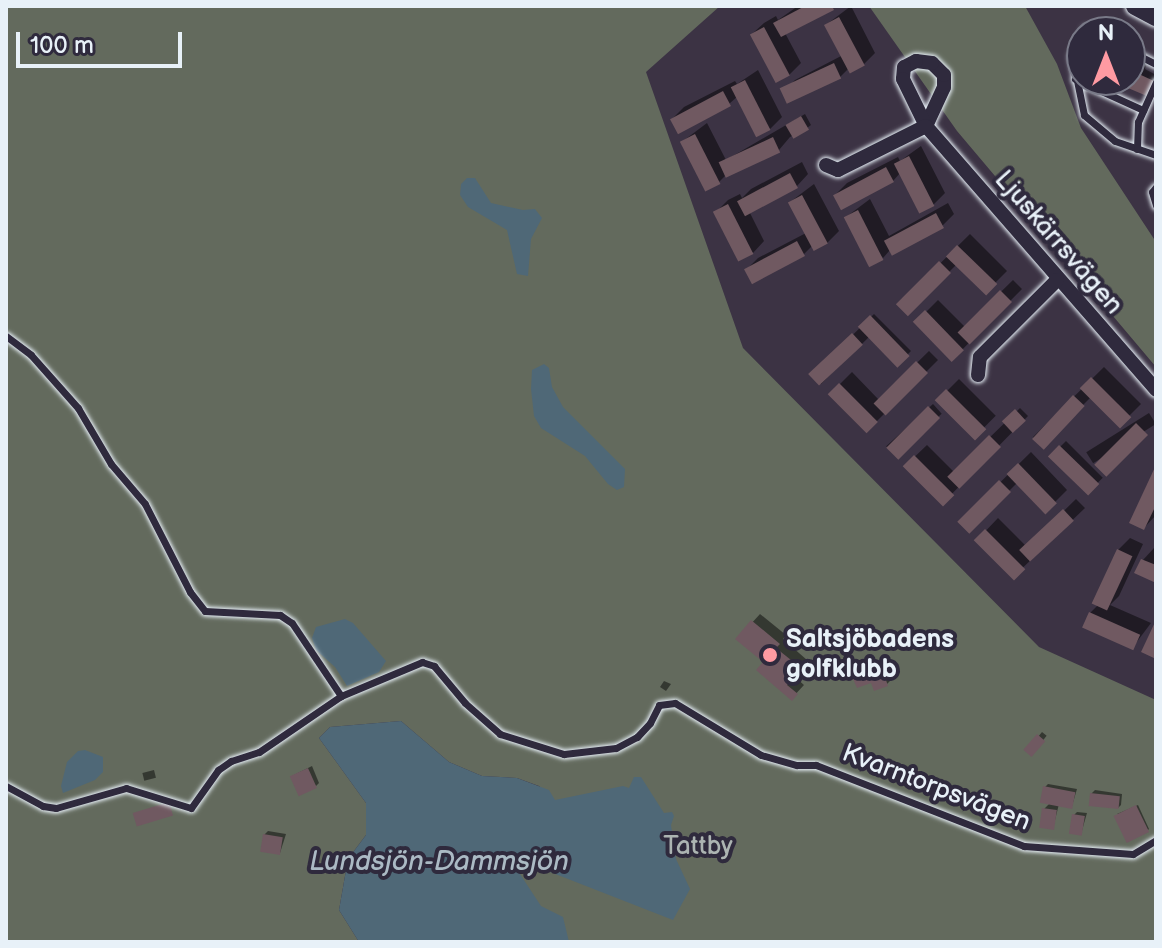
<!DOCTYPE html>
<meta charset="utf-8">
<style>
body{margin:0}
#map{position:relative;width:1162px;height:948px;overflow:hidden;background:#3c3344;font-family:"Balsamiq Sans",sans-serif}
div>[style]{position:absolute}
.green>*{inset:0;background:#636a5d}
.water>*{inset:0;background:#4f6877}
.shadow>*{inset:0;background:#0007;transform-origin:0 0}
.building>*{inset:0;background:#705961;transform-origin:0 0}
.roads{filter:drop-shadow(0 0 2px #e8f1f8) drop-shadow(0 0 2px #e8f1f8)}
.service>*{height:7px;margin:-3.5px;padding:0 3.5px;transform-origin:3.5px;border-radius:3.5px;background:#2f2a3d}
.minor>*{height:14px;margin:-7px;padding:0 7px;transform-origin:7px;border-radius:7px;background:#2f2a3d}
.secondary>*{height:18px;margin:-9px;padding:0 9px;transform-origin:9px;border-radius:9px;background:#2f2a3d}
.dots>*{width:22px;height:22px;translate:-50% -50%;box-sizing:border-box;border:4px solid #2f2a3d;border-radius:50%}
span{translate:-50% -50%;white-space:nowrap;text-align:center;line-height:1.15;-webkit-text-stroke:8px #2f2a3d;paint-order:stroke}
.street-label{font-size:26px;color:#e8f1f8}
.poi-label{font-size:26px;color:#e8f1f8;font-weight:700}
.left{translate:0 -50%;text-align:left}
.park-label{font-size:26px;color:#acb4b2}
.water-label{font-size:28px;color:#abbac4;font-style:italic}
.frame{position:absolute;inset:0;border:8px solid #e8f1f8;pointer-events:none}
.north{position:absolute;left:1066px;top:16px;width:80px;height:80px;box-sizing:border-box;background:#2f2a3d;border:2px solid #797a88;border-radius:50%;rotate:0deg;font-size:22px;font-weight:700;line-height:32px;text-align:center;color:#e8f1f8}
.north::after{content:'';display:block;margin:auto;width:28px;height:36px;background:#ff9aa2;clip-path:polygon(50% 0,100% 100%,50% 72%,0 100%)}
.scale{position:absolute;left:16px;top:32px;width:166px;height:36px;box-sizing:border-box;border:4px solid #e8f1f8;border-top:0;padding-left:10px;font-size:24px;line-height:28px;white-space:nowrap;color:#e8f1f8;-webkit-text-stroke:6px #2f2a3d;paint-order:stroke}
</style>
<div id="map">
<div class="green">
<div style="clip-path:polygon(6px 6px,720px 6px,646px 72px,743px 348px,1039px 647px,1156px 700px,1156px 942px,426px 942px,440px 858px,613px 789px,555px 801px,539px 786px,517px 778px,482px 776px,449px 762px,401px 721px,330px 727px,319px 738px,366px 803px,366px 835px,348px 859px,339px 910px,359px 942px,6px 942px)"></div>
<div style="clip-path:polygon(869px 6px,1025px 6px,1057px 64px,1081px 128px,1156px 242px,1156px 367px,957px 131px)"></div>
</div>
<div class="water">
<div style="clip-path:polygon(467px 178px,475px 178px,491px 203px,523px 210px,535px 209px,542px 218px,531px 239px,528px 276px,517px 274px,507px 230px,468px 207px,460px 195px,461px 184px)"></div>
<div style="clip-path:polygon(544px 364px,549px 368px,552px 387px,563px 407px,625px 469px,624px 487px,617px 490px,608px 484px,585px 456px,541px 428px,534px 416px,531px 389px,532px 370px)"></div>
<div style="clip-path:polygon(345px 619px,353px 623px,386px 661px,379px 672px,347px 686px,335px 667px,316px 650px,312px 638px,316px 627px)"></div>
<div style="clip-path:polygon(401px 721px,449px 762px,482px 776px,517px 778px,549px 790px,555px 800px,623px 786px,629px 788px,634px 777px,641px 777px,664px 813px,672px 812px,674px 816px,671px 825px,676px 859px,690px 889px,673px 920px,522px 861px,518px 871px,541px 906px,563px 917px,569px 942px,359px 942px,339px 910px,348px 859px,366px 835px,366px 803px,319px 738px,330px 727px)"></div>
<div style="clip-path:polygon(85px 750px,103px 757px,103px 772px,95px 780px,63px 793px,61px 786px,67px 762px,78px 751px)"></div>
</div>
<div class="shadow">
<div style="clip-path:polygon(798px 6px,835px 6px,785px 33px,801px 63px,789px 75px,752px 34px,764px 23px,776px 16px,778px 20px)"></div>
<div style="clip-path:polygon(851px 6px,875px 53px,863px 65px,849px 68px,840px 77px,783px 92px,795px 80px,843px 55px,827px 24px)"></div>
<div style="clip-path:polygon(1130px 54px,1147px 63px,1145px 69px,1156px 75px,1154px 97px,1114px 80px,1130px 80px)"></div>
<div style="clip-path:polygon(758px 70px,782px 117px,770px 129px,738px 96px,729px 104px,672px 119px,684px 107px,735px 81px,737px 84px)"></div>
<div style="clip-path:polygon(805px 114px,811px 125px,807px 128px,790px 137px,779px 150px,727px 174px,719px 182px,683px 141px,707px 123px,726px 160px)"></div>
<div style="clip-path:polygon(921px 146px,945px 193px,933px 205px,901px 172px,893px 181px,835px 195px,847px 183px,898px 157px,900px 161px)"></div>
<div style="clip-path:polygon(802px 162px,808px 174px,797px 186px,749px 211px,764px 241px,753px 253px,716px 212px,728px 200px,740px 194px,742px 198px,751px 189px)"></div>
<div style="clip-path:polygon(814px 184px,839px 231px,827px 243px,813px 245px,804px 254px,747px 269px,758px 258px,806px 233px,790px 202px)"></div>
<div style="clip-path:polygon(870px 199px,889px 236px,948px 203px,954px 214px,942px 226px,890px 250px,883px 258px,846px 217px)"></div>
<div style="clip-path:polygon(970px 234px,1007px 271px,985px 293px,957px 264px,908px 313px,899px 304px)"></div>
<div style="clip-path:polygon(1013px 280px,1022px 289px,953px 359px,916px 322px,938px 300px,965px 327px)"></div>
<div style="clip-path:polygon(874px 314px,911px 351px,898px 364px,870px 336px,821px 384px,812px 375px)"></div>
<div style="clip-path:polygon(929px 351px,938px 360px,867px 431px,830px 394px,852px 372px,879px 400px)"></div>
<div style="clip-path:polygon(1104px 367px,1141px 404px,1119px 426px,1091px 397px,1042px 446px,1033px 437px)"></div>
<div style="left:959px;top:379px;width:52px;height:30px;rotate:45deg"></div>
<div style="left:933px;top:404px;width:13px;height:63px;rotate:48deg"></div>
<div style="clip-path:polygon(1020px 408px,1028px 416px,942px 504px,905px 466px,927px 445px,954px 472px)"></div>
<div style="left:1149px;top:413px;width:13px;height:74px;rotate:58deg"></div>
<div style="left:1066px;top:441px;width:52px;height:21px;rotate:45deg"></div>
<div style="clip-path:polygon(1031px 452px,1067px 490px,1046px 511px,1017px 483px,969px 531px,960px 522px)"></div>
<div style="clip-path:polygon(1156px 470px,1156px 515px,1144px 528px)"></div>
<div style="clip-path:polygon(1076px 499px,1085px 508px,1013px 577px,977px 540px,998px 518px,1027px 547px)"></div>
<div style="clip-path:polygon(1130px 538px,1143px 544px,1119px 596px,1110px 605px,1151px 623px,1133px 647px,1090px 613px,1099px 604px,1118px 550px)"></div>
<div style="clip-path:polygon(1154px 548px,1156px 549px,1156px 581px,1143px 560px)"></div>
<div style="clip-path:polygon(760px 614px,786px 635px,783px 639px,807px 660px,794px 676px,804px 685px,792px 698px,766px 661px,738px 638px)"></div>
<div style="clip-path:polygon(885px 666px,890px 681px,887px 684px,856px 679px)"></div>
<div style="clip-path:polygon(664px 681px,671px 684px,666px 691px,660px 687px)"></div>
<div style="left:1042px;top:732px;width:6px;height:24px;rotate:39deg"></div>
<div style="clip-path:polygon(312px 766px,319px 783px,316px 786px,292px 776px)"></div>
<div style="left:154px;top:770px;width:8px;height:12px;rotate:76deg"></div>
<div style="clip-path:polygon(1048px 784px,1077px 789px,1072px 806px,1059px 804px,1053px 828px,1044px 809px,1050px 803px,1045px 787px)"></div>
<div style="clip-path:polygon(1095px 790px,1122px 794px,1121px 805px,1118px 808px,1091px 794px)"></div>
<div style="clip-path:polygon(1138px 805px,1149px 829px,1148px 830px,1117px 814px)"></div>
<div style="clip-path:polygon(1077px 812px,1087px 813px,1081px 834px,1074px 815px)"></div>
<div style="clip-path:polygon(268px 831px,286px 834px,280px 853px,264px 835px)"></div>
</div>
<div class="building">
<div style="clip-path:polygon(805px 6px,832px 6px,834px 10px,781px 37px,773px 23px)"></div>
<div style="left:839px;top:17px;width:55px;height:17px;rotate:62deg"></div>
<div style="left:764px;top:27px;width:55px;height:16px;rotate:62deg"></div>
<div style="clip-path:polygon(1130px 62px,1143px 69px,1141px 75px,1156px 82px,1154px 99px,1109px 80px,1130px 80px)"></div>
<div style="left:834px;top:63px;width:17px;height:60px;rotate:65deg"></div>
<div style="left:745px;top:80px;width:56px;height:16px;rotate:63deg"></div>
<div style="left:723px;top:91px;width:17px;height:60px;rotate:62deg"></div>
<div style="left:801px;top:116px;width:16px;height:18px;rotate:60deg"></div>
<div style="left:695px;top:134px;width:56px;height:17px;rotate:63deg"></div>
<div style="left:773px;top:137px;width:17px;height:60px;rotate:65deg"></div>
<div style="left:909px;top:156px;width:56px;height:17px;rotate:63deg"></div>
<div style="left:886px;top:167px;width:17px;height:60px;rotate:62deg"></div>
<div style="left:790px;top:173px;width:17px;height:60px;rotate:62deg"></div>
<div style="left:802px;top:195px;width:55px;height:16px;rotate:62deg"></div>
<div style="left:728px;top:204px;width:56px;height:17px;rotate:63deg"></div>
<div style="left:858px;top:210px;width:56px;height:16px;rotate:63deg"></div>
<div style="left:936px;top:213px;width:17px;height:59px;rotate:62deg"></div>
<div style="left:797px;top:241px;width:17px;height:60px;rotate:62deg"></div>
<div style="left:957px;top:245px;width:56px;height:16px;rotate:44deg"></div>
<div style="left:939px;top:261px;width:17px;height:61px;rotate:45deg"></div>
<div style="left:1000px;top:290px;width:17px;height:60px;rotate:45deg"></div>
<div style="left:925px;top:310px;width:56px;height:17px;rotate:46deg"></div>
<div style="left:870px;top:315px;width:57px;height:17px;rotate:46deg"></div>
<div style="left:852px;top:333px;width:16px;height:60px;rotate:47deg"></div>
<div style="left:916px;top:361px;width:17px;height:60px;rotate:45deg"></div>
<div style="left:1091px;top:377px;width:57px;height:16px;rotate:45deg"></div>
<div style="left:839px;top:383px;width:55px;height:16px;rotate:45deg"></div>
<div style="left:946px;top:389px;width:57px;height:16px;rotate:45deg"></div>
<div style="left:1073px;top:395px;width:16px;height:60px;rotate:43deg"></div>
<div style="left:928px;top:406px;width:17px;height:59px;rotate:45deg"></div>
<div style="left:1015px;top:409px;width:16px;height:18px;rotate:47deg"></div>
<div style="left:1136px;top:423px;width:17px;height:59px;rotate:45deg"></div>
<div style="left:989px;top:435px;width:17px;height:59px;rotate:45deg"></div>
<div style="left:1059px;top:445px;width:56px;height:16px;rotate:44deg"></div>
<div style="left:914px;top:455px;width:57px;height:16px;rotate:45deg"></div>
<div style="left:1018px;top:463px;width:56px;height:16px;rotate:46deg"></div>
<div style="clip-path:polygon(1156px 465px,1156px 505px,1144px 530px,1129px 523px)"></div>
<div style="left:999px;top:480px;width:17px;height:59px;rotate:45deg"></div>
<div style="left:1063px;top:509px;width:16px;height:60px;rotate:47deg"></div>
<div style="left:985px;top:529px;width:57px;height:16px;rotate:45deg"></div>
<div style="left:1117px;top:549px;width:17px;height:60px;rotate:25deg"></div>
<div style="clip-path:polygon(1141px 559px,1156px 565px,1156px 583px,1134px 573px)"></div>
<div style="left:1089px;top:612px;width:56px;height:17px;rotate:24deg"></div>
<div style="clip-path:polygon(751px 620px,780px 644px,776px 648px,801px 668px,787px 685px,798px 694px,792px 701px,756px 670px,763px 662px,735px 639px)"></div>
<div style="clip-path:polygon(1156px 620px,1156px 659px,1141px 652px)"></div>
<div style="clip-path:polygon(882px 668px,888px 686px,874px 691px,871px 683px,857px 688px,853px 679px)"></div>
<div style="left:1037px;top:734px;width:11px;height:21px;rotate:41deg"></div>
<div style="left:308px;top:768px;width:22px;height:20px;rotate:66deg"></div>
<div style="left:1043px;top:786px;width:33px;height:17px;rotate:11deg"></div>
<div style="left:1090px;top:793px;width:30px;height:13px;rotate:6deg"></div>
<div style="left:169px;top:802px;width:14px;height:38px;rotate:73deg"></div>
<div style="left:1136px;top:805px;width:30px;height:25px;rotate:64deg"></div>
<div style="left:1042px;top:808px;width:15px;height:20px;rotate:8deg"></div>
<div style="left:1072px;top:814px;width:13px;height:20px;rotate:9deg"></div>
<div style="left:263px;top:834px;width:20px;height:18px;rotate:9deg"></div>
</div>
<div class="roads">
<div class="service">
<div style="left:1084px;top:32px;width:4px;rotate:-56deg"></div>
<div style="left:1086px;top:29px;width:7px;rotate:27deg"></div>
<div style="left:1082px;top:37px;width:21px;rotate:118deg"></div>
<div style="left:1072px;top:56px;width:60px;rotate:78.5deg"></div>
<div style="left:1084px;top:115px;width:40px;rotate:40deg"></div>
<div style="left:1115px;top:141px;width:43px;rotate:18.9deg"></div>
<div style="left:1130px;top:51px;width:29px;rotate:27deg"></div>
<div style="left:1075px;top:79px;width:75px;rotate:24.5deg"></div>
<div style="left:1137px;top:149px;width:27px;rotate:-88deg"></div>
<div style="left:1138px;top:122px;width:44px;rotate:-65.8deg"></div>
<div style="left:1156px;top:187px;width:6px;rotate:129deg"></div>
<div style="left:1152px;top:192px;width:14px;rotate:73deg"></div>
<div style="left:6px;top:336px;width:31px;rotate:37deg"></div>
<div style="left:31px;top:355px;width:71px;rotate:48.4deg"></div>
<div style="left:78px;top:408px;width:65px;rotate:59.5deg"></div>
<div style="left:111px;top:464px;width:52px;rotate:49.6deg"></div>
<div style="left:145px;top:504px;width:99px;rotate:62.9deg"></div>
<div style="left:190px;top:592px;width:24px;rotate:52deg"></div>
<div style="left:205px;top:611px;width:75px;rotate:3.1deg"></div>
<div style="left:280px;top:615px;width:14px;rotate:34deg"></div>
<div style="left:292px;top:623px;width:88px;rotate:56.1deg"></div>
<div style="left:6px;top:786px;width:42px;rotate:28.4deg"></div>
<div style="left:43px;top:806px;width:13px;rotate:9deg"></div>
<div style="left:56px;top:808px;width:73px;rotate:-15.9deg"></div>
<div style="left:126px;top:788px;width:68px;rotate:17.1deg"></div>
<div style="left:191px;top:808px;width:47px;rotate:-54.6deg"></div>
<div style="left:218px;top:770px;width:16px;rotate:-35deg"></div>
<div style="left:231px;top:761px;width:29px;rotate:-18deg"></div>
<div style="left:259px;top:752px;width:99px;rotate:-34.3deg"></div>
<div style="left:341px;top:696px;width:88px;rotate:-22.8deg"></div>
<div style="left:422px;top:662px;width:13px;rotate:18deg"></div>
<div style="left:434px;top:666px;width:48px;rotate:50deg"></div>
<div style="left:465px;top:703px;width:47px;rotate:41.5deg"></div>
<div style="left:500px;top:734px;width:67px;rotate:17.4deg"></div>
<div style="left:564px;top:754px;width:52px;rotate:-6.6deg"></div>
<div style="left:616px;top:748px;width:24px;rotate:-28deg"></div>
<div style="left:637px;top:737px;width:19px;rotate:-47deg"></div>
<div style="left:650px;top:723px;width:20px;rotate:-63deg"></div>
<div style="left:659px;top:705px;width:16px;rotate:-7deg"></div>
<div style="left:675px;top:703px;width:100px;rotate:31.2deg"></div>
<div style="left:761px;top:755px;width:37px;rotate:16deg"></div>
<div style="left:797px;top:765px;width:19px"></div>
<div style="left:816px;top:765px;width:223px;rotate:21.3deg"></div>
<div style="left:1024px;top:846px;width:109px;rotate:4.2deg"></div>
<div style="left:1133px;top:854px;width:27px;rotate:-31deg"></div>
</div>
<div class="minor">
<div style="left:926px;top:126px;width:43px;rotate:-65.2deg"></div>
<div style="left:944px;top:87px;width:12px;rotate:-90deg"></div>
<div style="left:944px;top:75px;width:17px;rotate:-135deg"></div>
<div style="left:932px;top:63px;width:16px;rotate:-173deg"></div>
<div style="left:916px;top:61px;width:13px;rotate:153deg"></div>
<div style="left:904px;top:67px;width:12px;rotate:95deg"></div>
<div style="left:903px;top:79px;width:52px;rotate:63.9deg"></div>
<div style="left:926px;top:126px;width:350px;rotate:48.9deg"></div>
<div style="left:826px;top:165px;width:13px;rotate:23deg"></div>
<div style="left:838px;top:170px;width:98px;rotate:-26.6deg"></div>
<div style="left:978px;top:375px;width:18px;rotate:-84deg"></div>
<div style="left:980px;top:357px;width:109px;rotate:-45deg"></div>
</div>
<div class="secondary">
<div style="left:1135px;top:6px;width:24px;rotate:28deg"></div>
</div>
</div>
<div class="dots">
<div style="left:770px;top:655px;background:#ff9aa2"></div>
</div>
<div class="street-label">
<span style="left:1058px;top:243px;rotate:49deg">Ljuskärrsvägen</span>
<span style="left:936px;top:788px;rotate:21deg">Kvarntorpsvägen</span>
</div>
<div class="poi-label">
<span class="left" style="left:786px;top:655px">Saltsjöbadens<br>golfklubb</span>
</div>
<div class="park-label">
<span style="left:698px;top:847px">Tattby</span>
</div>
<div class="water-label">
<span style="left:439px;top:862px">Lundsjön-Dammsjön</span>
</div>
<div class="frame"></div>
<div class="north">N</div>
<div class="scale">100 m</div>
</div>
